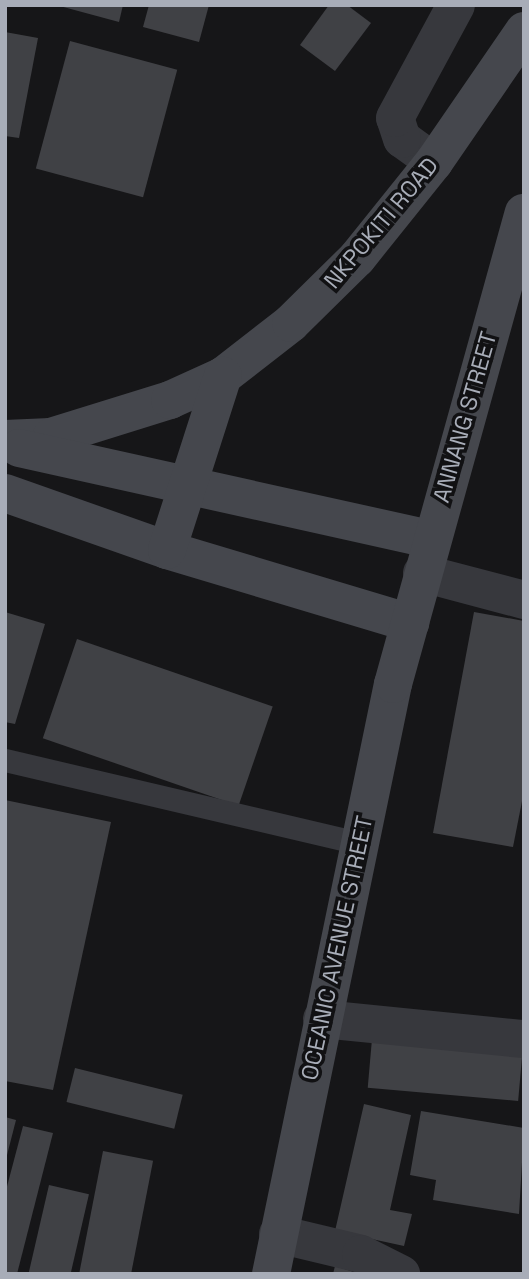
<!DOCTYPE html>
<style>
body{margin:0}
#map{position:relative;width:529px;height:1279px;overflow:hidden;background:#161618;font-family:"Space Grotesk",sans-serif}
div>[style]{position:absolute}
.building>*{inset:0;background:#404145;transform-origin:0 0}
.service>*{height:23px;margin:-11.5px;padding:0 11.5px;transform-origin:11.5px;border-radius:11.5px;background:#37383d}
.minor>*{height:38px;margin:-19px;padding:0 19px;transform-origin:19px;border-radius:19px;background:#37383d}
.secondary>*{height:38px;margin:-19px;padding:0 19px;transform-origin:19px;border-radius:19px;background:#45474d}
span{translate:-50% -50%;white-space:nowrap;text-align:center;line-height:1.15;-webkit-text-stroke:7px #111113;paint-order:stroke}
.street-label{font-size:23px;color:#a8adb8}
.frame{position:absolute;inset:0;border:7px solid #a8adb8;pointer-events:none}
</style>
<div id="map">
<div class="building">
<div style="clip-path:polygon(56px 5px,123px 5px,119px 22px)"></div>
<div style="clip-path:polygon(149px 5px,209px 5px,199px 42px,143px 27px)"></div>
<div style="clip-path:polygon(329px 5px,347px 5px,371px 23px,335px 71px,300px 45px)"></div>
<div style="clip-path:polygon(5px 32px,38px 38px,19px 138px,5px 136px)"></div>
<div style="left:70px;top:41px;width:111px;height:132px;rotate:15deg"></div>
<div style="clip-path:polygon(5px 612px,45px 624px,15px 724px,5px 722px)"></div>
<div style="clip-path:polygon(474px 612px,524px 621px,524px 791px,513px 847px,433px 833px)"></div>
<div style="left:77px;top:639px;width:207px;height:105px;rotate:19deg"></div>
<div style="clip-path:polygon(5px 800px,111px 822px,53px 1090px,5px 1081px)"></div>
<div style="left:372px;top:1039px;width:151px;height:49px;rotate:5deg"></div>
<div style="left:75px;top:1068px;width:111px;height:35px;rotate:14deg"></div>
<div style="clip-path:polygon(364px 1104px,411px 1115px,390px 1210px,412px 1214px,404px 1246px,335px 1231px)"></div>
<div style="clip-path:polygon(421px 1111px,524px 1128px,519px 1214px,433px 1200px,436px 1180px,410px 1175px)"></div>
<div style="clip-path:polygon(5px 1117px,16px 1120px,6px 1159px,5px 1159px)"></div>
<div style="clip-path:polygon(23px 1126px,53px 1133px,17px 1274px,5px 1274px,5px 1194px)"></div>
<div style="left:103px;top:1151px;width:51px;height:126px;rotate:11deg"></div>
<div style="left:49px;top:1185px;width:41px;height:91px;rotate:13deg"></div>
<div style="clip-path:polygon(335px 1266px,357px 1273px,357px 1274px,333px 1274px)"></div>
</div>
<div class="service">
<div style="left:5px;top:760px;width:365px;rotate:13.2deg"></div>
</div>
<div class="minor">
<div style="left:434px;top:162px;width:39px;rotate:-144deg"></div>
<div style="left:402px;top:139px;width:22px;rotate:-108deg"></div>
<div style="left:395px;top:118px;width:128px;rotate:-61.6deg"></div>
<div style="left:422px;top:573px;width:106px;rotate:14.8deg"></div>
<div style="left:322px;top:1019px;width:203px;rotate:5.7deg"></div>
<div style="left:278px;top:1234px;width:85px;rotate:13.5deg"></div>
<div style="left:361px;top:1254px;width:45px;rotate:26.6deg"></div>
</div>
<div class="secondary">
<div style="left:5px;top:439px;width:46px;rotate:-2.5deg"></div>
<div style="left:51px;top:437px;width:125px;rotate:-17.3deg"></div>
<div style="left:170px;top:400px;width:58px;rotate:-24.4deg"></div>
<div style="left:223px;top:376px;width:86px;rotate:-37.9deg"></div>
<div style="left:291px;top:323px;width:93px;rotate:-44.6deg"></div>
<div style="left:357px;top:258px;width:123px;rotate:-51.3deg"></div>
<div style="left:434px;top:162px;width:159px;rotate:-55.5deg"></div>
<div style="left:19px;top:448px;width:422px;rotate:12.5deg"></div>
<div style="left:5px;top:493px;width:172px;rotate:19.4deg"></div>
<div style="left:167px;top:550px;width:254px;rotate:16.7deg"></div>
<div style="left:167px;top:550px;width:183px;rotate:-72.2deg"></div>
<div style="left:271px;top:1274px;width:602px;rotate:-78.32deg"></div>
<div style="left:393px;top:684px;width:489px;rotate:-74.5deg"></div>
</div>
<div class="street-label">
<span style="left:381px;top:223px;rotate:-50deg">NKPOKITI ROAD</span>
<span style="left:465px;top:417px;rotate:-74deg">ANNANG STREET</span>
<span style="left:337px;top:948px;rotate:-78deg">OCEANIC AVENUE STREET</span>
</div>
<div class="frame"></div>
</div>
